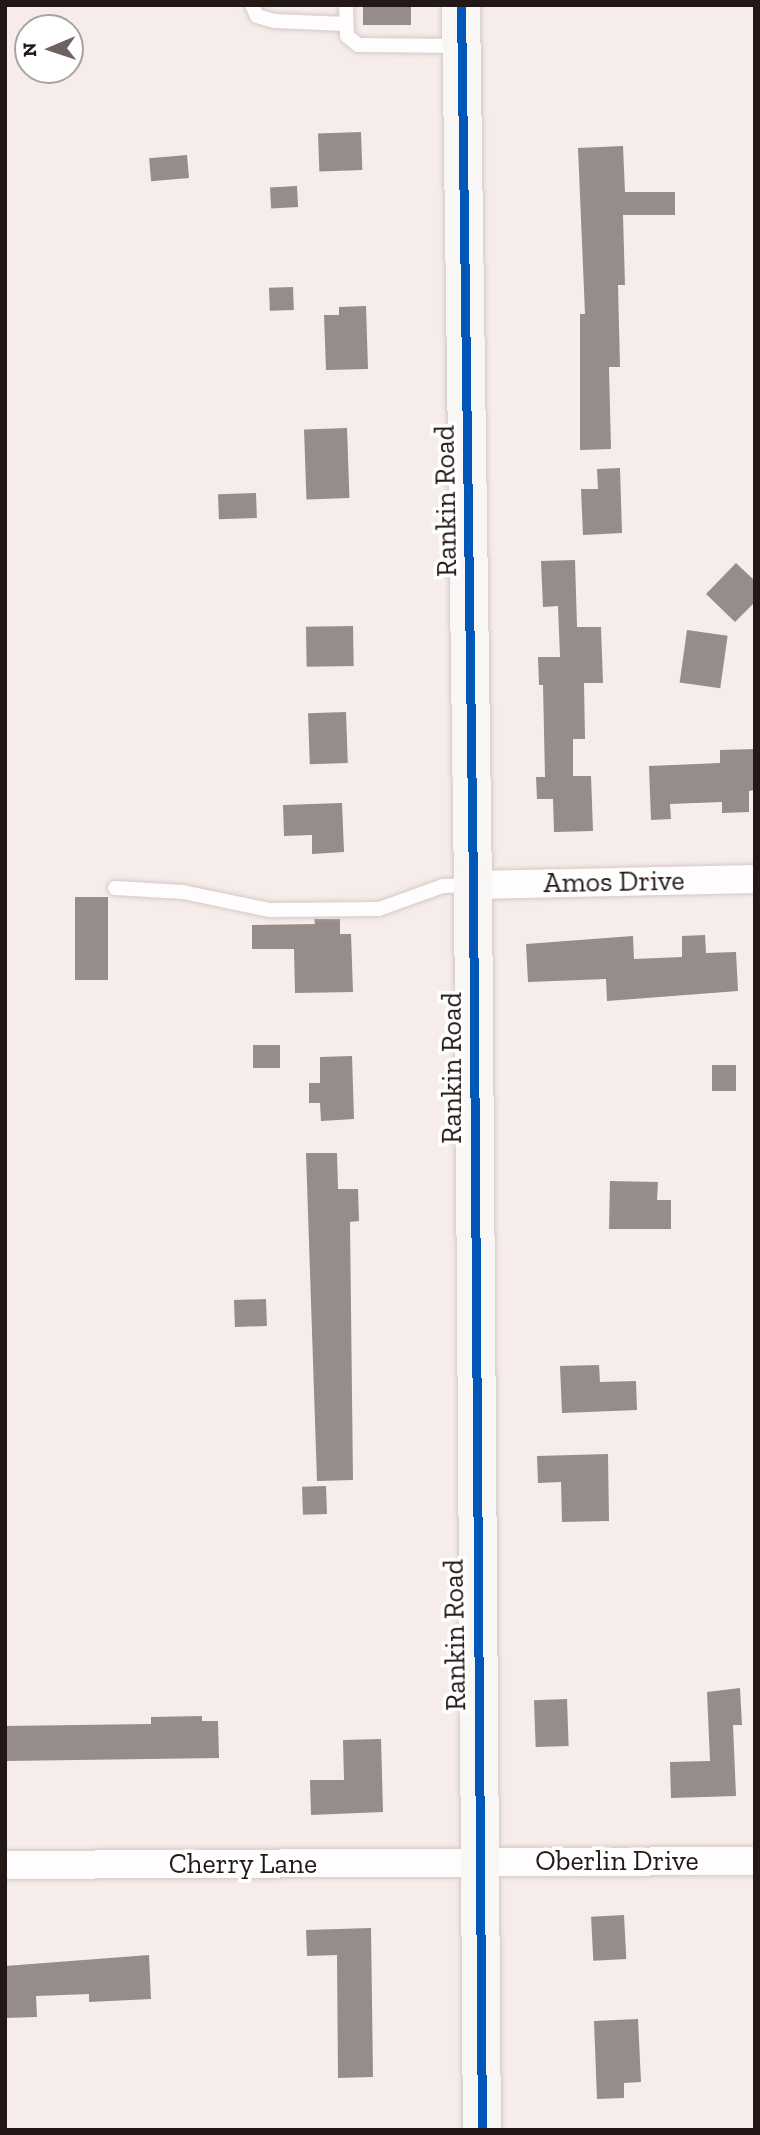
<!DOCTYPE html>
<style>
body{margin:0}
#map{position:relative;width:760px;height:2135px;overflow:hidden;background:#f6ece9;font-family:"Zilla Slab",serif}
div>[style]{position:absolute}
.building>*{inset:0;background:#968c8a;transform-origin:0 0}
.roads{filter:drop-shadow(0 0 2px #d4c9c7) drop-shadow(0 0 2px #d4c9c7)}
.lane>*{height:14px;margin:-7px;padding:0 7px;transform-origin:7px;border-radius:7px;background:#fefcfc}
.street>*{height:28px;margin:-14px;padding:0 14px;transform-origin:14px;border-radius:14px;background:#fefcfc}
.secondary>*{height:38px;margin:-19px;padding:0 19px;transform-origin:19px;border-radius:19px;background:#f9f6f6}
.cycleway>*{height:9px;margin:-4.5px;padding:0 4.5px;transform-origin:4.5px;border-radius:4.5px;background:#0057b8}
span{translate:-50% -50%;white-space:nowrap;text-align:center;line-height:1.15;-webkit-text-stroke:7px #fff;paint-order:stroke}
.street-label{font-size:28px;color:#231815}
.frame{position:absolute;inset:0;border:7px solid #231815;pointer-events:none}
.north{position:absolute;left:14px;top:14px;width:70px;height:70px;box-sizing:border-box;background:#fff;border:2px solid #a7a3a1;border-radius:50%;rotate:268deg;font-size:19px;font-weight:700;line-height:28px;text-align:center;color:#231815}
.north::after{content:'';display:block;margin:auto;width:24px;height:32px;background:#6d625f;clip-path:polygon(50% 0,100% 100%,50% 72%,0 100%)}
</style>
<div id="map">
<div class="building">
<div style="left:363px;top:5px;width:48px;height:20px"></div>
<div style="left:361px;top:132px;width:38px;height:43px;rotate:88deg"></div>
<div style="clip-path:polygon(623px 146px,625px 192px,675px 192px,675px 215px,623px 215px,625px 285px,618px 285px,620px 367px,609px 367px,611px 449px,580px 450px,580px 314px,585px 314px,578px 148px)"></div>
<div style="left:187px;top:155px;width:23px;height:38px;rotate:85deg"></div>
<div style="left:297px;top:186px;width:21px;height:27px;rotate:87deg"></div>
<div style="left:293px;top:287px;width:23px;height:24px;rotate:88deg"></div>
<div style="clip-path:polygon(366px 306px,368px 369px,326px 370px,324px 315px,339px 315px,339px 307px)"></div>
<div style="left:347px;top:428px;width:70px;height:43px;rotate:88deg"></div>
<div style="clip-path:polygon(620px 468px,622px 533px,583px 535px,581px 489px,598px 489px,597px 469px)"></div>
<div style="left:256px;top:493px;width:25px;height:38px;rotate:88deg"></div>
<div style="clip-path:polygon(575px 560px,577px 627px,601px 627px,603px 683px,584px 683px,585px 739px,573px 739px,573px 776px,591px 776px,593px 831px,554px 832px,553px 799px,537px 799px,536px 777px,545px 777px,543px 685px,539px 685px,538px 657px,560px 657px,558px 606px,543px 607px,541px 561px)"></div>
<div style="clip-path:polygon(736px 563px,755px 581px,755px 602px,735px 622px,706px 594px)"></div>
<div style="left:353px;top:626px;width:40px;height:47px;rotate:89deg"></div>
<div style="left:687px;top:630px;width:41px;height:53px;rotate:8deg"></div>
<div style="left:346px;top:712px;width:51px;height:38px;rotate:88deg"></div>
<div style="clip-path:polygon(755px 749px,755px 790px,749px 791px,749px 812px,722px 813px,722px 802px,670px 804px,671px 819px,651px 820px,649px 766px,720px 763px,720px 750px)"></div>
<div style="clip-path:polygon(342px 803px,344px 852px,312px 854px,312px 835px,284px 836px,283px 805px)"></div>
<div style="left:75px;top:897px;width:33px;height:83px"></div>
<div style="clip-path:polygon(314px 919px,340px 919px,340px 934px,351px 934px,353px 992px,295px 993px,294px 949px,252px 949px,252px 925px,315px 924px)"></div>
<div style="clip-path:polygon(705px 935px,706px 953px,736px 952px,738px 991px,607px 1001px,606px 979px,528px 982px,526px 944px,633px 936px,634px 959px,682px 957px,682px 936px)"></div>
<div style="left:253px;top:1045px;width:27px;height:23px"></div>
<div style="clip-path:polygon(352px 1056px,354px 1119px,321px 1121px,320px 1103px,309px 1103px,309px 1083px,320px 1083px,320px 1057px)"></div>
<div style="left:712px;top:1065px;width:24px;height:26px"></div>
<div style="clip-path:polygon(306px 1153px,337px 1153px,338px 1189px,358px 1189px,359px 1221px,350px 1222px,353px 1480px,317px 1481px)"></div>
<div style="clip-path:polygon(610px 1181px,658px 1182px,657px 1200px,671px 1200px,671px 1229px,609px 1229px)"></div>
<div style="left:266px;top:1299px;width:27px;height:32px;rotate:88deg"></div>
<div style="clip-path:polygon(599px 1365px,600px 1382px,636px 1381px,637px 1410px,562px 1413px,560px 1366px)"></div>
<div style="clip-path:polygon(608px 1454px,609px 1521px,562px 1522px,561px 1482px,538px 1483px,537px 1456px)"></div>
<div style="left:326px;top:1486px;width:28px;height:24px;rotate:88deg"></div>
<div style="clip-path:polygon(740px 1688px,742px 1725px,733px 1725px,736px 1796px,671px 1798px,670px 1762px,710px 1761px,707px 1692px)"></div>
<div style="left:567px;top:1699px;width:47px;height:33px;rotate:88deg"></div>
<div style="clip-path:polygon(202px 1716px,202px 1721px,218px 1721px,219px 1758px,5px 1761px,5px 1726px,151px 1724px,151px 1717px)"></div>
<div style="clip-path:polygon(381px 1739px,383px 1812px,311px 1815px,310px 1780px,344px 1780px,343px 1740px)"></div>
<div style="left:624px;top:1915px;width:44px;height:33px;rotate:87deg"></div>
<div style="clip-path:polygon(371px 1928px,373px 2077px,338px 2078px,337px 1955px,307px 1956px,306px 1930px)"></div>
<div style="clip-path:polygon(149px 1955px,151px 1999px,89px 2002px,89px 1994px,36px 1996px,37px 2017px,5px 2018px,5px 1966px)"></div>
<div style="clip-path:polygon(638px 2019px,641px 2082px,624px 2083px,624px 2098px,597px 2099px,594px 2021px)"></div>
</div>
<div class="roads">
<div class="lane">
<div style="left:252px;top:5px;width:12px;rotate:66deg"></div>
<div style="left:257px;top:16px;width:18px;rotate:16deg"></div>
<div style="left:274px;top:21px;width:72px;rotate:2.4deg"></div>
<div style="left:346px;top:5px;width:31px;rotate:88deg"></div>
<div style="left:347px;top:36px;width:14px;rotate:39deg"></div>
<div style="left:358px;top:45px;width:102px;rotate:0.6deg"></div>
<div style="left:115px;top:888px;width:68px;rotate:3.4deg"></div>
<div style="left:183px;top:892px;width:89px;rotate:11.7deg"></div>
<div style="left:270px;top:910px;width:109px;rotate:-0.5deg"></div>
<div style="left:379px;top:909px;width:68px;rotate:-19.8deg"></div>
<div style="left:443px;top:886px;width:29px;rotate:-2deg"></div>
</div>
<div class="street">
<div style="left:473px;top:885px;width:282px;rotate:-1.2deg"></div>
<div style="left:5px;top:1865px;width:750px;rotate:-0.31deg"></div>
</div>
<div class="secondary">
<div style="left:461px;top:5px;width:880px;rotate:89.22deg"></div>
<div style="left:473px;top:885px;width:1245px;rotate:89.59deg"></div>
</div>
</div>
<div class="cycleway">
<div style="left:461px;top:5px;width:880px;rotate:89.22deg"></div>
<div style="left:473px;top:885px;width:1245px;rotate:89.59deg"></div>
</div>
<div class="street-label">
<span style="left:446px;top:501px;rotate:-91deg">Rankin Road</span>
<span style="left:614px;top:882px;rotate:-1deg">Amos Drive</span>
<span style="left:452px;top:1068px;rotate:-90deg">Rankin Road</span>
<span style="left:455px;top:1635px;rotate:-91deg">Rankin Road</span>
<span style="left:617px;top:1861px">Oberlin Drive</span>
<span style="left:243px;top:1864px">Cherry Lane</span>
</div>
<div class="frame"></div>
<div class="north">N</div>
</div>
